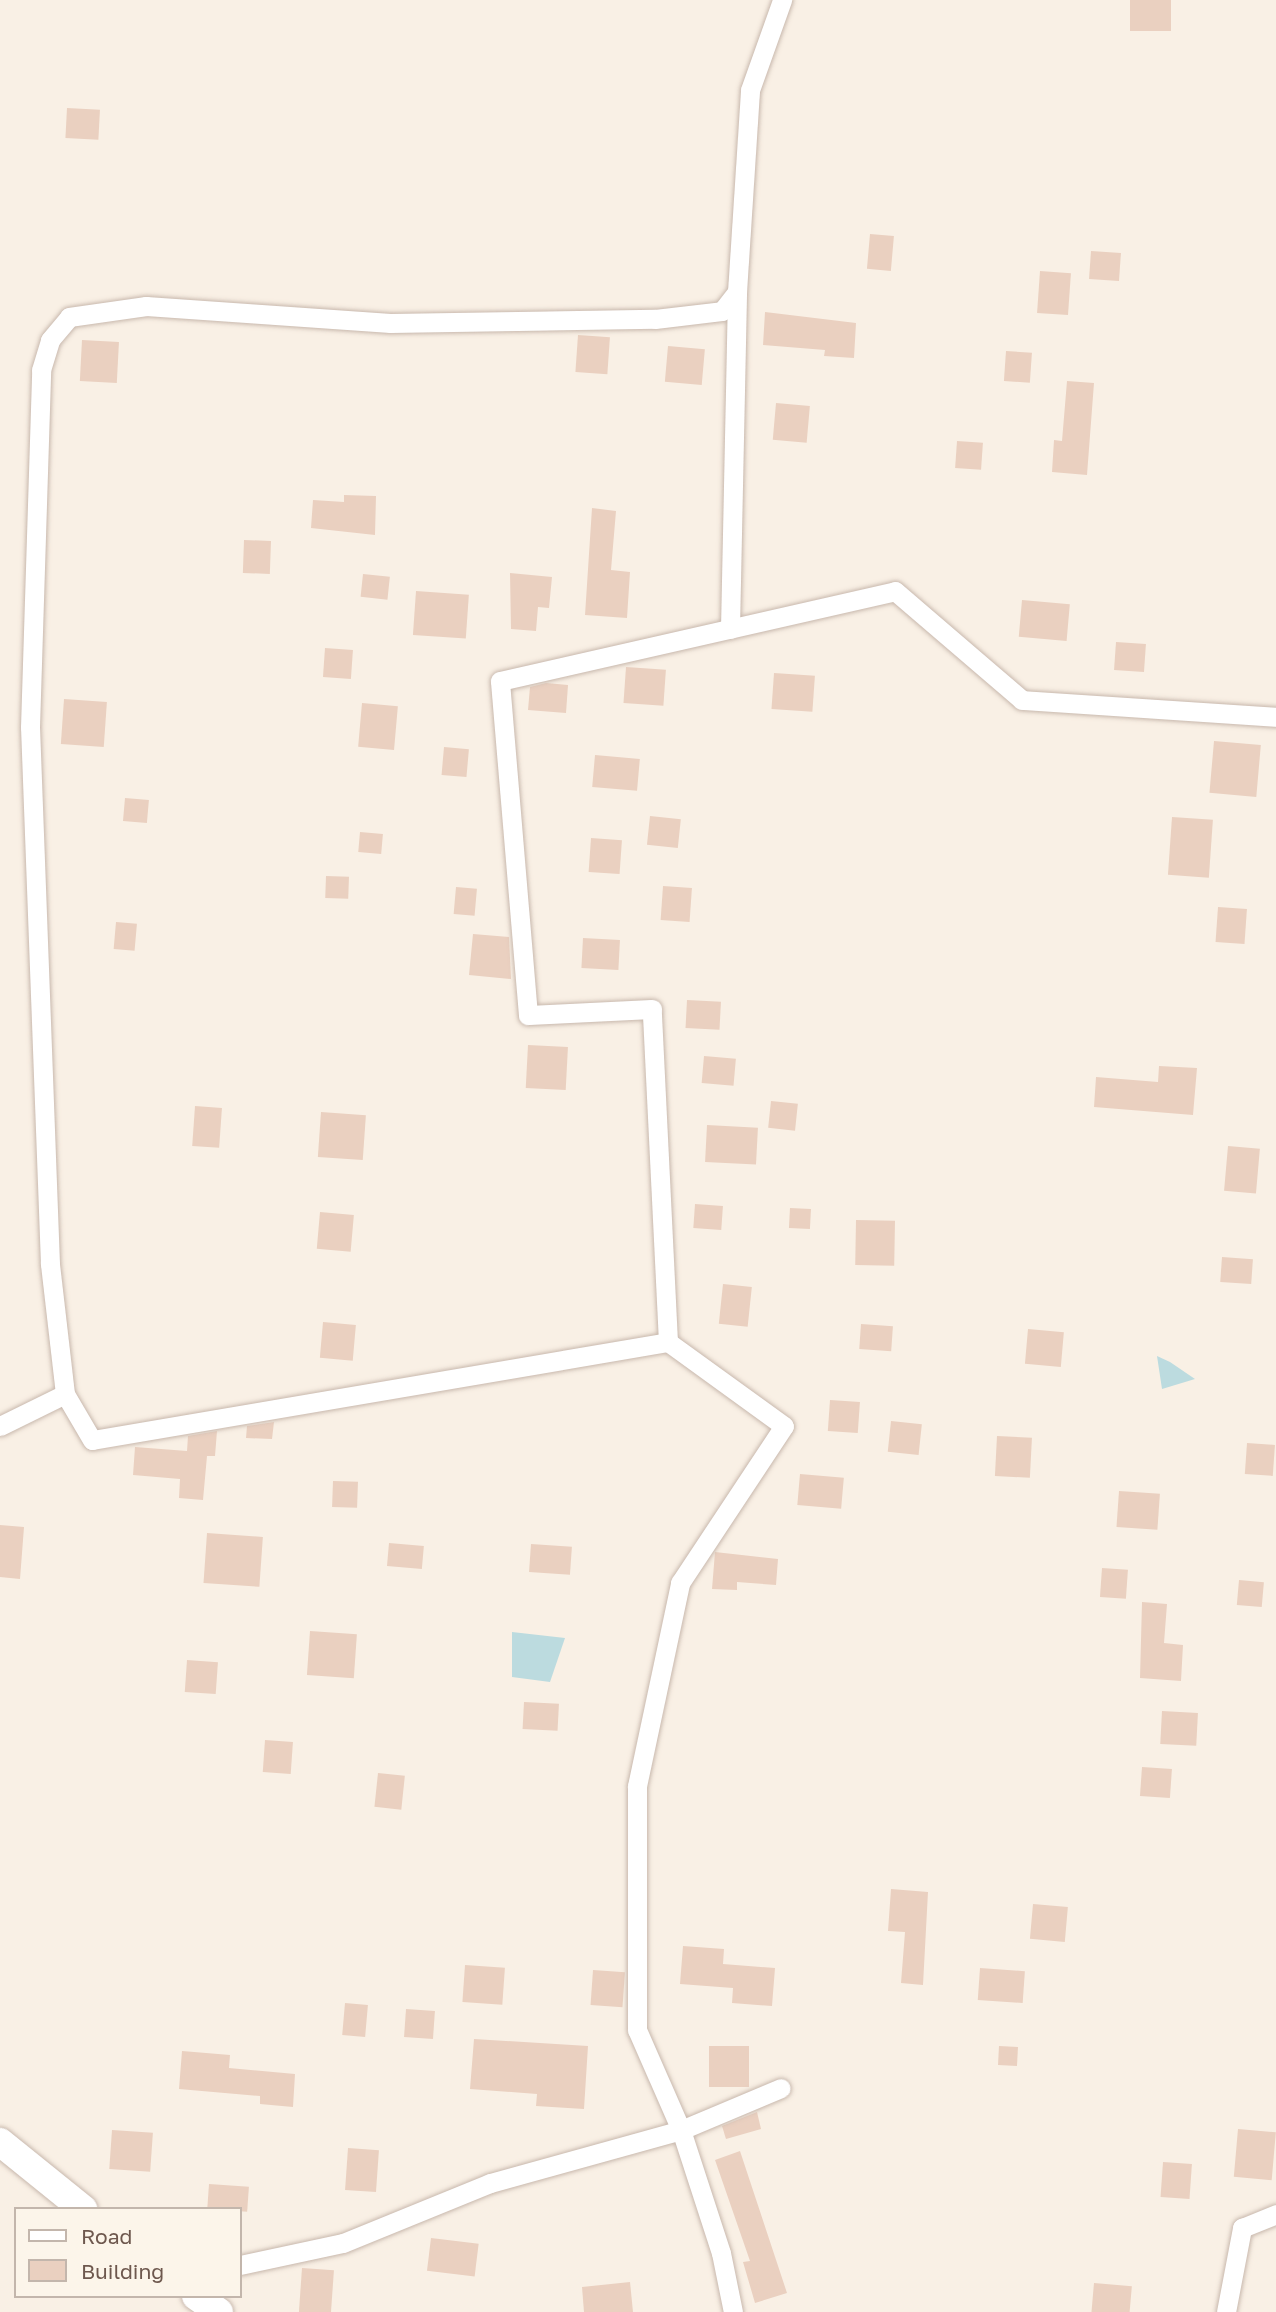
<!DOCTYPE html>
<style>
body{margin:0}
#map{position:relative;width:1276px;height:2312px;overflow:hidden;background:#f9f0e5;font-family:"Golos Text",sans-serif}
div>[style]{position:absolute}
.water>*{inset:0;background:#bcdbdf}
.building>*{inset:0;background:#ead0c0;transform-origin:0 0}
.roads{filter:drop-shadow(0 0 2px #c8b8ad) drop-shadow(0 0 2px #c8b8ad)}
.street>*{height:19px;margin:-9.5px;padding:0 9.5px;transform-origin:9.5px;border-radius:9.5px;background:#fff}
.secondary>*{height:28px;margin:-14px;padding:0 14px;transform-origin:14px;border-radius:14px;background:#fff}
span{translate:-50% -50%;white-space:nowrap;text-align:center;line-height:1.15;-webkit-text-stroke:6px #fcf5ea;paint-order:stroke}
.legend{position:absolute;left:14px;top:2207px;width:228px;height:91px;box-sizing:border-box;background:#fcf5ea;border:2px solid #c3b6ac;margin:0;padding:9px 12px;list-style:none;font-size:21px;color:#6e584e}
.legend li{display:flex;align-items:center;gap:14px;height:35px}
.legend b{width:35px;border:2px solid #c3b6ac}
</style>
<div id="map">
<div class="water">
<div style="clip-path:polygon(1157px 1356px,1170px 1362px,1195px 1379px,1162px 1389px)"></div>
<div style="clip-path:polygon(512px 1632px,565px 1638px,550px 1682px,512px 1677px)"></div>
</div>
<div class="building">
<div style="left:1130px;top:0;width:41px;height:31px"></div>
<div style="left:67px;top:108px;width:33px;height:30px;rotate:3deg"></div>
<div style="left:870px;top:234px;width:24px;height:35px;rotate:5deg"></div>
<div style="left:1091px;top:251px;width:30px;height:28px;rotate:4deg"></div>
<div style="left:1040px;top:271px;width:31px;height:42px;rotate:4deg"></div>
<div style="clip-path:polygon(765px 312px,856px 323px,854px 358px,824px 356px,825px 350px,763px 345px)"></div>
<div style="left:578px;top:335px;width:32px;height:37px;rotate:4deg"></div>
<div style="left:82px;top:340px;width:37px;height:41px;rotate:3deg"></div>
<div style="left:668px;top:346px;width:37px;height:36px;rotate:5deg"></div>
<div style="left:1006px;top:351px;width:26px;height:30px;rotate:4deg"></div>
<div style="clip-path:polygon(1067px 381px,1094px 383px,1087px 475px,1052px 472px,1054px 440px,1062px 441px)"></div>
<div style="left:776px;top:403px;width:34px;height:37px;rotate:5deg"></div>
<div style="left:957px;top:441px;width:26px;height:27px;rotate:4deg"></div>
<div style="clip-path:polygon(344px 495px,376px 496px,375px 535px,311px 528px,313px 500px,344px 502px)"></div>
<div style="clip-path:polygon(592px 508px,616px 511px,611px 570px,630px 572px,627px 618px,585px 615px)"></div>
<div style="left:244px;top:540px;width:27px;height:33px;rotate:2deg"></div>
<div style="clip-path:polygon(510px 573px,552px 577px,549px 608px,538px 607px,536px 631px,511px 629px)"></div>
<div style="left:363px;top:574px;width:27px;height:23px;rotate:6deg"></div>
<div style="left:416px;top:591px;width:53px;height:44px;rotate:4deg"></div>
<div style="left:1022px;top:600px;width:48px;height:37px;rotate:5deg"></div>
<div style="left:1116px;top:642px;width:30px;height:28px;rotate:4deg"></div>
<div style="left:325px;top:648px;width:28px;height:29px;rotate:4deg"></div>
<div style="left:626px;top:667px;width:40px;height:36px;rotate:4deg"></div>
<div style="left:774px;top:673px;width:41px;height:36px;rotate:4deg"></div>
<div style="clip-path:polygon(546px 683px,568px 685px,566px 713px,528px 710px,530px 687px)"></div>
<div style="left:64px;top:699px;width:43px;height:45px;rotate:4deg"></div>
<div style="left:362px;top:703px;width:36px;height:44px;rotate:5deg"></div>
<div style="left:1214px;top:741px;width:47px;height:52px;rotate:5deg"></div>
<div style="left:444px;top:747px;width:25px;height:28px;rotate:5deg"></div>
<div style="left:595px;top:755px;width:45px;height:32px;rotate:5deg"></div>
<div style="left:125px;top:798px;width:24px;height:23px;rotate:5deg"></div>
<div style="left:650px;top:816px;width:31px;height:29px;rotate:6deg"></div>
<div style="left:1172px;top:817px;width:41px;height:58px;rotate:4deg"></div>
<div style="left:360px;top:832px;width:23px;height:20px;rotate:5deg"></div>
<div style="left:591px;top:838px;width:31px;height:34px;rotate:4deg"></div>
<div style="left:326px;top:876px;width:23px;height:22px;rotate:2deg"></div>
<div style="left:663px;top:886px;width:29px;height:34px;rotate:4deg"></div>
<div style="left:456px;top:887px;width:21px;height:27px;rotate:5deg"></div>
<div style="left:1218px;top:907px;width:29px;height:35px;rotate:4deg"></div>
<div style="left:116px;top:922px;width:21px;height:27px;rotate:5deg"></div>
<div style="clip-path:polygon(473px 934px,509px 937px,511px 979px,469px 975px)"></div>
<div style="left:583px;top:938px;width:37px;height:30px;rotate:3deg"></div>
<div style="left:687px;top:1000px;width:34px;height:28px;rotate:3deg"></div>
<div style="left:528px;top:1045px;width:40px;height:43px;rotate:3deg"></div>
<div style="left:704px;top:1056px;width:32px;height:27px;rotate:5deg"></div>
<div style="clip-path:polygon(1159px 1066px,1197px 1068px,1193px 1115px,1094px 1107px,1096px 1077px,1158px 1082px)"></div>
<div style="left:771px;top:1101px;width:27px;height:27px;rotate:6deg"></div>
<div style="left:195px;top:1106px;width:27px;height:40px;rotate:4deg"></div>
<div style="left:321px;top:1112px;width:45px;height:45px;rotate:4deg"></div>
<div style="left:707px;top:1125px;width:51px;height:37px;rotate:3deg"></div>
<div style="left:1228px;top:1146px;width:32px;height:45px;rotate:5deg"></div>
<div style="left:695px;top:1204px;width:28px;height:24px;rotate:4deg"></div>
<div style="left:790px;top:1208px;width:21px;height:20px;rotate:3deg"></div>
<div style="left:320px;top:1212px;width:34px;height:37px;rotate:5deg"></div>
<div style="left:856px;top:1220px;width:39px;height:45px;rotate:1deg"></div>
<div style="left:1222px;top:1257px;width:31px;height:25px;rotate:4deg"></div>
<div style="left:723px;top:1284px;width:29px;height:40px;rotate:6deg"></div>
<div style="left:323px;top:1322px;width:33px;height:36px;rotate:5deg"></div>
<div style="left:861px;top:1324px;width:32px;height:25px;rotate:4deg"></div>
<div style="left:1028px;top:1329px;width:36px;height:35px;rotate:5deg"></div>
<div style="left:830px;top:1400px;width:30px;height:31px;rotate:4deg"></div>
<div style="left:891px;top:1421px;width:31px;height:31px;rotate:6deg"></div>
<div style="clip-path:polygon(274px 1422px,272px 1439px,246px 1438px,247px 1426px)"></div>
<div style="clip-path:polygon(217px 1431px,215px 1456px,207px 1456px,203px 1500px,179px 1498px,180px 1479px,133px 1475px,135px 1447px,187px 1451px,188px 1436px)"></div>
<div style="left:997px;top:1436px;width:35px;height:40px;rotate:3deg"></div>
<div style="left:1247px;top:1443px;width:28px;height:31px;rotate:4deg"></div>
<div style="left:800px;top:1474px;width:44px;height:31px;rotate:5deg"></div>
<div style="left:333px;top:1481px;width:25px;height:26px;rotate:2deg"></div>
<div style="left:1119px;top:1491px;width:41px;height:36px;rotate:4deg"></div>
<div style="clip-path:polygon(0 1525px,24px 1527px,20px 1579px,0 1577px)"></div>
<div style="left:207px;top:1533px;width:56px;height:50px;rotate:4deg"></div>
<div style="left:389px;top:1543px;width:35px;height:23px;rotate:5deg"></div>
<div style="left:531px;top:1544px;width:41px;height:28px;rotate:4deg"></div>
<div style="clip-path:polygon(715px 1552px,778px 1559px,776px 1585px,737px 1582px,737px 1590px,712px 1589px)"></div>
<div style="left:1102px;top:1568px;width:26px;height:29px;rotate:4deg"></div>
<div style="left:1239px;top:1580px;width:25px;height:25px;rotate:5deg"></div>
<div style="clip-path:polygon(1142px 1602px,1167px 1604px,1164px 1643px,1183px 1645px,1181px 1681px,1140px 1678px)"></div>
<div style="left:310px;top:1631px;width:47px;height:44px;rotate:4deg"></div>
<div style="left:187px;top:1660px;width:31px;height:32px;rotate:4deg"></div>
<div style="left:524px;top:1702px;width:35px;height:27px;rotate:3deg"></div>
<div style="left:1162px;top:1711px;width:36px;height:33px;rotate:3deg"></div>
<div style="left:265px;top:1740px;width:28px;height:32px;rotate:4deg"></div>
<div style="left:1142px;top:1767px;width:30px;height:29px;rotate:4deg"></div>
<div style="left:378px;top:1773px;width:27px;height:34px;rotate:6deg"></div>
<div style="clip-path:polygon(891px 1889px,928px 1892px,923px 1985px,901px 1983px,905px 1932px,888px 1931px)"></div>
<div style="left:1033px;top:1904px;width:35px;height:35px;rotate:5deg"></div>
<div style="clip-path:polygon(683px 1946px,724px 1949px,723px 1964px,775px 1968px,772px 2006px,732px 2003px,733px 1988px,680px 1984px)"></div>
<div style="left:465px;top:1965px;width:40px;height:37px;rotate:4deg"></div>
<div style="left:980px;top:1968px;width:45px;height:32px;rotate:4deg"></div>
<div style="left:593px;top:1970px;width:32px;height:35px;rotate:4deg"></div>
<div style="left:345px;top:2003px;width:23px;height:32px;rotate:5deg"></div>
<div style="left:406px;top:2009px;width:29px;height:28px;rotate:4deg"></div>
<div style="clip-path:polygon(474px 2039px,588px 2046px,584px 2109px,536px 2106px,537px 2094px,470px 2089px)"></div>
<div style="left:709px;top:2046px;width:40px;height:41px"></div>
<div style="left:999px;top:2046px;width:19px;height:19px;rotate:3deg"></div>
<div style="clip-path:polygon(182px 2051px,230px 2055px,229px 2068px,295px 2074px,293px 2107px,260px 2104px,260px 2096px,179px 2089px)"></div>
<div style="clip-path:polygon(757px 2112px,761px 2129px,726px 2139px,722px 2126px)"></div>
<div style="left:1238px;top:2129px;width:38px;height:48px;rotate:5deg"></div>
<div style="left:112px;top:2130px;width:41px;height:39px;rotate:4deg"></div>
<div style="left:348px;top:2148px;width:31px;height:42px;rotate:4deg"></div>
<div style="clip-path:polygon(740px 2151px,787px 2293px,755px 2303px,743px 2262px,750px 2261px,715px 2160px)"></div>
<div style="left:1163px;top:2162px;width:29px;height:35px;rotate:4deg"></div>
<div style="left:209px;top:2184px;width:40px;height:25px;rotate:4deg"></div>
<div style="left:431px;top:2238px;width:48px;height:33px;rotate:7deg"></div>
<div style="left:302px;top:2268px;width:32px;height:44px;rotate:4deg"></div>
<div style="clip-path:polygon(630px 2282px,633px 2312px,584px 2312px,582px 2287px)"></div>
<div style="left:1094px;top:2283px;width:38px;height:29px;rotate:5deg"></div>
</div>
<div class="roads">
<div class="street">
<div style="left:730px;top:629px;width:337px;rotate:-88.8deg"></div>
<div style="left:668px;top:1342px;width:333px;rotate:-92.8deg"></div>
<div style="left:652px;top:1009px;width:124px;rotate:177.2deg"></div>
<div style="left:528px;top:1015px;width:335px;rotate:-94.8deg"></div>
<div style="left:500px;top:681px;width:405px;rotate:-12.8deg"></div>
<div style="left:895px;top:591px;width:167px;rotate:40.6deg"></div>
<div style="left:1022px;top:700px;width:255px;rotate:3.8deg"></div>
<div style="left:0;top:1426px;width:72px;rotate:-26.2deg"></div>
<div style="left:240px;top:2265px;width:105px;rotate:-12.1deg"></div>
<div style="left:343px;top:2243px;width:159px;rotate:-22.2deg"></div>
<div style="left:490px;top:2183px;width:198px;rotate:-15.5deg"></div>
<div style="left:681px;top:2130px;width:108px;rotate:-22.8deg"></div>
<div style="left:733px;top:2312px;width:60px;rotate:-101.5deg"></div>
<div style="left:721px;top:2253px;width:129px;rotate:-108deg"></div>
<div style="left:681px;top:2130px;width:109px;rotate:-113.7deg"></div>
<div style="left:637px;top:2030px;width:244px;rotate:-90deg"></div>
<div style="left:637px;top:1786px;width:208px;rotate:-78deg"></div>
<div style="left:680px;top:1583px;width:188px;rotate:-56.5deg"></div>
<div style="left:784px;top:1426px;width:143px;rotate:-144.1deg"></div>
<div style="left:668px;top:1342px;width:584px;rotate:170.34deg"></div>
<div style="left:92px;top:1440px;width:53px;rotate:-120.4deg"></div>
<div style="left:65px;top:1394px;width:131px;rotate:-96.6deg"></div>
<div style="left:50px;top:1264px;width:537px;rotate:-92.13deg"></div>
<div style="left:30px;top:727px;width:357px;rotate:-88.2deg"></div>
<div style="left:41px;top:370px;width:31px;rotate:-73deg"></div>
<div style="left:50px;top:340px;width:30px;rotate:-50deg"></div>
<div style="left:69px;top:317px;width:78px;rotate:-8.1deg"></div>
<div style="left:146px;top:306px;width:245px;rotate:4deg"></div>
<div style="left:390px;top:323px;width:265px;rotate:-0.9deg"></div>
<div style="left:655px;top:319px;width:67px;rotate:-6.8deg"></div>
<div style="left:722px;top:311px;width:24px;rotate:-52deg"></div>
<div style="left:737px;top:292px;width:202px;rotate:-86.3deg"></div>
<div style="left:750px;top:90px;width:96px;rotate:-70.4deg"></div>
<div style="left:1226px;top:2312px;width:86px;rotate:-79.2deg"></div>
<div style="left:1242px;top:2228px;width:37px;rotate:-22deg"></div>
</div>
<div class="secondary">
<div style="left:0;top:2142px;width:107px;rotate:38.9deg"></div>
<div style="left:196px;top:2296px;width:28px;rotate:35deg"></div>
</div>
</div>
<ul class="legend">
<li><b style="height:9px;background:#fff"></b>Road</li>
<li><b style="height:19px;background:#ead0c0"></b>Building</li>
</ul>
</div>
